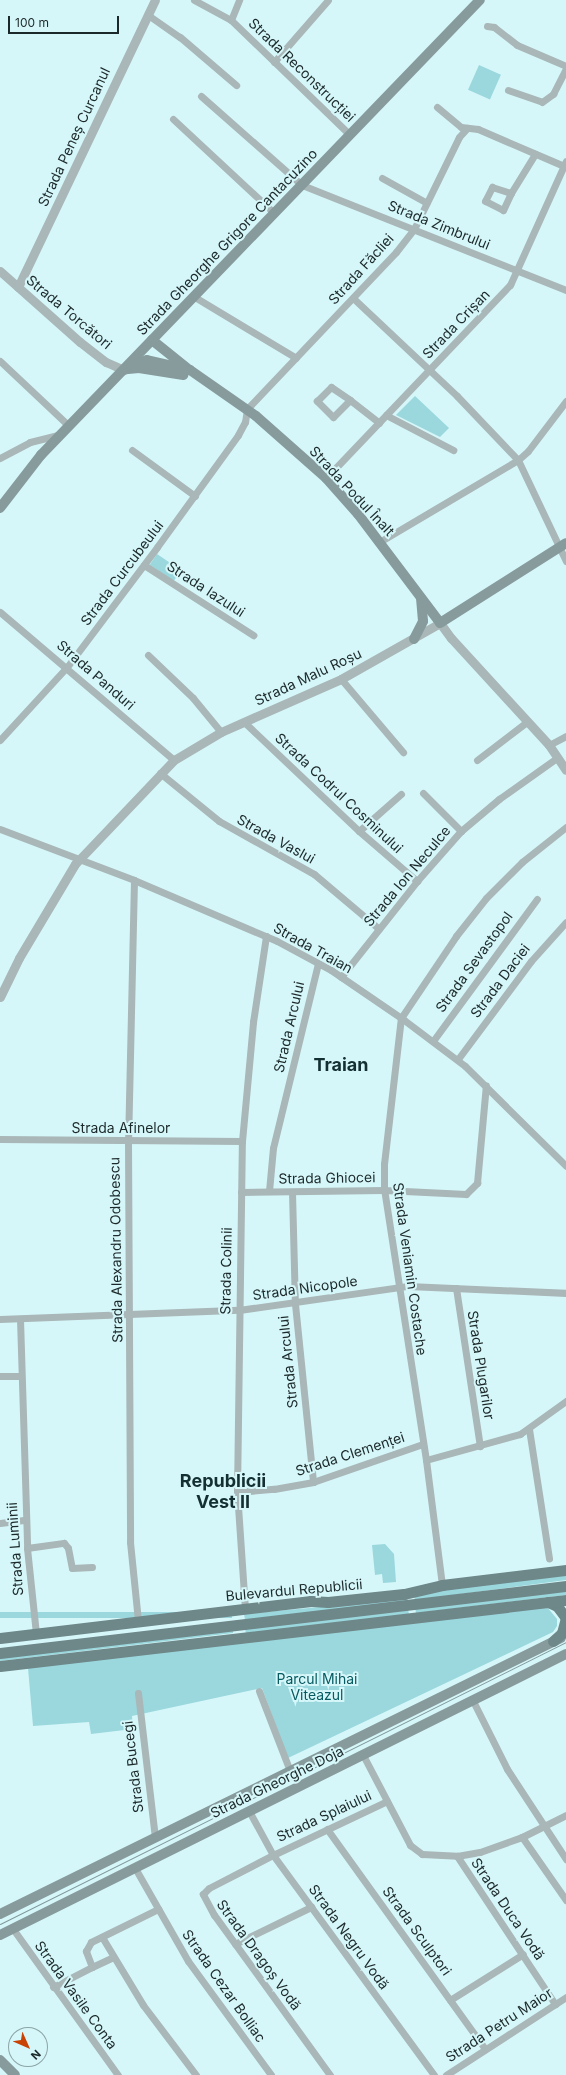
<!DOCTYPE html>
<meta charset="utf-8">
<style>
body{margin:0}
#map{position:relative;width:566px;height:2075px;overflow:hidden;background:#d6f7f9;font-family:Inter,sans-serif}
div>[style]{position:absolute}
.green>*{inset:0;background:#9ad8de;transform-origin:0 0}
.minor>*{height:7px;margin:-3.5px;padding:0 3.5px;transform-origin:3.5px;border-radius:3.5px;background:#a9b7b8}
.tertiary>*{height:9px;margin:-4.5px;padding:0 4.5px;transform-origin:4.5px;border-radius:4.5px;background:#a9b7b8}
.secondary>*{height:10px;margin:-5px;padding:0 5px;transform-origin:5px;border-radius:5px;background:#879b9d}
.primary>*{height:11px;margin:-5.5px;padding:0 5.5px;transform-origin:5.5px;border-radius:5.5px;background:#6e8789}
.tram>*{height:1px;margin:-0.5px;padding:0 0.5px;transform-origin:0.5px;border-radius:0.5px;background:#81999b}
span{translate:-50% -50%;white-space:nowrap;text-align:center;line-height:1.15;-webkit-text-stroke:4px #d6f7f9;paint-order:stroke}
.street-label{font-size:14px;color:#1c292a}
.park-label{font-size:14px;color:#075a60}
.district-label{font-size:18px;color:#132f31;font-weight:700}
.north{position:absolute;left:8px;top:2027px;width:40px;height:40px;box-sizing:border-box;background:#d6f7f9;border:1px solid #8ca5a6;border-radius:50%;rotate:135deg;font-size:11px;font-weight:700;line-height:16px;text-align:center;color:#1c292a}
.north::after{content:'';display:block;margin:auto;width:14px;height:18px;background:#c94305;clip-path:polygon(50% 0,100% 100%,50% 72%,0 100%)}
.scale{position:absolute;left:8px;top:16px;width:111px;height:18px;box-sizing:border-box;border:2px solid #1c292a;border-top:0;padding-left:5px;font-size:12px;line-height:14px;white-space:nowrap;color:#1c292a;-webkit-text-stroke:3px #d6f7f9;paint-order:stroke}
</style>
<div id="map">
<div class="green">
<div style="left:479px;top:65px;width:24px;height:27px;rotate:24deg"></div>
<div style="clip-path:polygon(415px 396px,449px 428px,440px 437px,396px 415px)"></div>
<div style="left:157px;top:554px;width:29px;height:13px;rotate:34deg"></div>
<div style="clip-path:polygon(385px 1544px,394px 1554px,396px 1582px,383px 1583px,382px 1574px,375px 1575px,372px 1545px)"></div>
<div style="clip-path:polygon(566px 1575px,566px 1580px,415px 1600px,414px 1596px,439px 1590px)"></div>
<div style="clip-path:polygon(566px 1590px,566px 1595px,416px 1613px,415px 1607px)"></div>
<div style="clip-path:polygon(408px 1599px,408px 1601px,245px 1620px,244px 1614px)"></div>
<div style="clip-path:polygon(547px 1607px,557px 1619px,557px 1626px,553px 1632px,288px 1758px,262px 1688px,132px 1716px,133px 1729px,91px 1734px,89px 1722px,33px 1726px,28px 1668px)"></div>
<div style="clip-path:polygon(408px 1608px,409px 1615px,246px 1634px,245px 1628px)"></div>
<div style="left:232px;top:1612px;width:6px;height:234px;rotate:90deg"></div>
<div style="clip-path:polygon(233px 1627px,233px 1633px,0 1661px,0 1654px)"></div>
</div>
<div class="minor">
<div style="left:194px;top:0;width:42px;rotate:28.4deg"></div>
<div style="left:231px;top:20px;width:165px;rotate:44deg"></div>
<div style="left:148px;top:15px;width:39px;rotate:35deg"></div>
<div style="left:180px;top:37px;width:74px;rotate:40.6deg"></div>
<div style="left:231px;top:20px;width:22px;rotate:-68deg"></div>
<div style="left:487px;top:26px;width:7px;rotate:8deg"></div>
<div style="left:494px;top:27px;width:29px;rotate:38deg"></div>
<div style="left:517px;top:45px;width:53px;rotate:23.2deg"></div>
<div style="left:274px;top:62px;width:82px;rotate:-48.9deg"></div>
<div style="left:508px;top:90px;width:36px;rotate:19deg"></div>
<div style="left:542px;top:102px;width:14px;rotate:-36deg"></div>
<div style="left:553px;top:94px;width:29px;rotate:-63deg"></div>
<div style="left:201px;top:96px;width:135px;rotate:41.4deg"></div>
<div style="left:302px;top:185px;width:284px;rotate:21.7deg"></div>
<div style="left:437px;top:107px;width:31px;rotate:40deg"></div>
<div style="left:461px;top:127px;width:17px;rotate:7deg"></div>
<div style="left:478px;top:129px;width:94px;rotate:23.3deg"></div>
<div style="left:173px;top:119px;width:138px;rotate:42.9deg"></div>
<div style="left:382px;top:178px;width:51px;rotate:29.1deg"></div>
<div style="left:511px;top:193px;width:19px;rotate:115deg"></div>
<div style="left:503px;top:210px;width:20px;rotate:-153deg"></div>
<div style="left:485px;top:201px;width:16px;rotate:-63deg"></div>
<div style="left:492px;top:187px;width:20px;rotate:18deg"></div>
<div style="left:511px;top:193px;width:46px;rotate:-58.4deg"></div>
<div style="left:193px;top:296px;width:120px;rotate:31deg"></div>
<div style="left:353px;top:298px;width:143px;rotate:43.3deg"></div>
<div style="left:457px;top:396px;width:88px;rotate:46.4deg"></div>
<div style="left:518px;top:460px;width:112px;rotate:64.6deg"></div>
<div style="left:0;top:361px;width:95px;rotate:43.3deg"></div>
<div style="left:350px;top:400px;width:24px;rotate:135deg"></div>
<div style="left:333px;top:417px;width:23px;rotate:-135deg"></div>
<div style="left:317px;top:401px;width:20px;rotate:-45deg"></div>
<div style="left:331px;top:387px;width:23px;rotate:34deg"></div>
<div style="left:350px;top:400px;width:37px;rotate:38deg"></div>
<div style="left:386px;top:415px;width:76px;rotate:27.6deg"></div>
<div style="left:132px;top:450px;width:78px;rotate:36.1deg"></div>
<div style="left:0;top:458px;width:34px;rotate:-28deg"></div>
<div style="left:30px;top:442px;width:32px;rotate:-14deg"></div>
<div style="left:326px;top:478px;width:267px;rotate:-46.4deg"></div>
<div style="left:510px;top:285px;width:136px;rotate:-65.7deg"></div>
<div style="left:381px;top:541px;width:159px;rotate:-30.6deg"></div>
<div style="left:518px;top:460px;width:13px;rotate:-42deg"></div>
<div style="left:528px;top:451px;width:63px;rotate:-52.8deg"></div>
<div style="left:144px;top:565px;width:130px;rotate:32.7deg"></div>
<div style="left:0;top:612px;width:228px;rotate:40.4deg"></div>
<div style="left:148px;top:655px;width:62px;rotate:43.7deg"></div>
<div style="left:193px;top:698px;width:44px;rotate:50.5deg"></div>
<div style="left:341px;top:679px;width:96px;rotate:49.7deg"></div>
<div style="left:244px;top:722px;width:158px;rotate:43.5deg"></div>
<div style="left:359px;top:831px;width:77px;rotate:40.8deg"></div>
<div style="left:0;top:740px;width:99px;rotate:-47.5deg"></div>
<div style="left:67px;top:667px;width:150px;rotate:-53.1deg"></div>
<div style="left:157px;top:547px;width:138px;rotate:-54.1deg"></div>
<div style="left:238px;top:435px;width:15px;rotate:-62deg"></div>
<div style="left:245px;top:422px;width:13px;rotate:-81deg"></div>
<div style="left:247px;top:409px;width:216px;rotate:-46.5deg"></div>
<div style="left:396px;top:252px;width:29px;rotate:-52deg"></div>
<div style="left:414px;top:229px;width:102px;rotate:-63.9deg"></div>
<div style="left:459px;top:137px;width:12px;rotate:-48deg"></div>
<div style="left:549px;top:745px;width:19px;rotate:-28deg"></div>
<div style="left:477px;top:760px;width:64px;rotate:-37.4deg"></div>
<div style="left:160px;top:773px;width:76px;rotate:39.1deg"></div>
<div style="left:219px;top:821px;width:109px;rotate:29.2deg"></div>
<div style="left:314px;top:874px;width:85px;rotate:40.2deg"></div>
<div style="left:423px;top:793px;width:54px;rotate:45deg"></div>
<div style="left:0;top:829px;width:143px;rotate:20.8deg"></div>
<div style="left:134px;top:880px;width:155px;rotate:23.1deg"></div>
<div style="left:277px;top:941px;width:61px;rotate:28.2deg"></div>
<div style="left:331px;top:970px;width:88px;rotate:34.4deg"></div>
<div style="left:404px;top:1020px;width:76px;rotate:37deg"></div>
<div style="left:465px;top:1066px;width:142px;rotate:44.7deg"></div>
<div style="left:359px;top:831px;width:56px;rotate:-41.4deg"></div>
<div style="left:134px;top:880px;width:261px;rotate:91.3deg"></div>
<div style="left:128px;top:1141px;width:401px;rotate:89.7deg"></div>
<div style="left:130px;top:1542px;width:79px;rotate:84.2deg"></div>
<div style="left:341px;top:977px;width:122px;rotate:-51.6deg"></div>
<div style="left:417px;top:881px;width:67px;rotate:-48.7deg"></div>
<div style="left:461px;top:831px;width:50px;rotate:-40.1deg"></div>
<div style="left:499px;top:799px;width:72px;rotate:-35.4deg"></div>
<div style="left:433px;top:1041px;width:176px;rotate:-53.8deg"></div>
<div style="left:458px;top:1059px;width:122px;rotate:-53.3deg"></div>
<div style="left:531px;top:961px;width:52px;rotate:-48.1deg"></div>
<div style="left:0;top:1139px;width:242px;rotate:0.5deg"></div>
<div style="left:269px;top:1191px;width:43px;rotate:-84.7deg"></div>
<div style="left:273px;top:1148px;width:190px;rotate:-76.3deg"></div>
<div style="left:241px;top:1192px;width:143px;rotate:-0.8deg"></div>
<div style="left:384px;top:1190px;width:82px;rotate:2.8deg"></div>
<div style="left:466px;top:1194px;width:16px;rotate:-45deg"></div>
<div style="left:477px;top:1183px;width:98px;rotate:-84.8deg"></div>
<div style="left:292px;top:1192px;width:112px;rotate:88.5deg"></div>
<div style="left:295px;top:1304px;width:179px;rotate:84.2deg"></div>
<div style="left:456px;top:1288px;width:160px;rotate:81.4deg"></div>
<div style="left:0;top:1319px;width:239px;rotate:-2.2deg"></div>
<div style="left:239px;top:1310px;width:171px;rotate:-8.1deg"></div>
<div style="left:408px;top:1286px;width:158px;rotate:2.5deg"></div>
<div style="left:20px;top:1319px;width:229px;rotate:88.2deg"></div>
<div style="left:27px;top:1548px;width:86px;rotate:84deg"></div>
<div style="left:0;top:1376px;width:21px"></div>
<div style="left:529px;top:1429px;width:131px;rotate:81.2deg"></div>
<div style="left:426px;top:1460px;width:98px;rotate:-15.5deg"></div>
<div style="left:520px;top:1434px;width:57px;rotate:-35.7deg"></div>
<div style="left:237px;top:1492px;width:37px;rotate:-5deg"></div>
<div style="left:274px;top:1489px;width:40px;rotate:-10deg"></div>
<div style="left:313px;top:1482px;width:116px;rotate:-19.1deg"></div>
<div style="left:0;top:1523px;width:26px;rotate:-7deg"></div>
<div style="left:27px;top:1548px;width:37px;rotate:-8deg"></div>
<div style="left:64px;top:1543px;width:6px;rotate:51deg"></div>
<div style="left:68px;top:1548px;width:20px;rotate:79deg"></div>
<div style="left:72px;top:1568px;width:20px;rotate:-3deg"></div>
<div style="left:442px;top:1585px;width:126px;rotate:-97.3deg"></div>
<div style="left:426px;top:1460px;width:273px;rotate:-98.8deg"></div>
<div style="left:384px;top:1190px;width:26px;rotate:-90deg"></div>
<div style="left:384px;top:1164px;width:147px;rotate:-83.4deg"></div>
<div style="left:401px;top:1018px;width:99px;rotate:-56.1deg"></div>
<div style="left:456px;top:936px;width:48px;rotate:-51.7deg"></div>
<div style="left:486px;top:898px;width:51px;rotate:-45deg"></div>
<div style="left:522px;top:862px;width:56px;rotate:-38.5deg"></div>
<div style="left:245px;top:1609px;width:117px;rotate:-93.9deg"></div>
<div style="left:237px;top:1492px;width:351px;rotate:-89.2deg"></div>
<div style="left:242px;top:1141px;width:120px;rotate:-84.7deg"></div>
<div style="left:253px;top:1022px;width:87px;rotate:-81.4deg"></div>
<div style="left:259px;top:1691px;width:86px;rotate:68.8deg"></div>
<div style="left:138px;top:1693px;width:146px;rotate:83.3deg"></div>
<div style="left:473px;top:1701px;width:76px;rotate:63.4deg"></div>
<div style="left:507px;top:1769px;width:108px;rotate:56.8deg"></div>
<div style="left:363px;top:1755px;width:102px;rotate:62.4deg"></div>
<div style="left:410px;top:1845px;width:15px;rotate:37deg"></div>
<div style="left:422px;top:1854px;width:35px;rotate:3deg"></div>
<div style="left:457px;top:1856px;width:23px;rotate:-10deg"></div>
<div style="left:480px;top:1852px;width:45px;rotate:-19.7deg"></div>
<div style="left:522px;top:1837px;width:49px;rotate:-26.6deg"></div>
<div style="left:249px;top:1811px;width:50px;rotate:61.4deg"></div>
<div style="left:273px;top:1855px;width:273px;rotate:53.8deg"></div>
<div style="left:327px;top:1829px;width:271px;rotate:54.3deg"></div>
<div style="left:522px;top:1837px;width:77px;rotate:55.1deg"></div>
<div style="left:457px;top:1856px;width:178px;rotate:56.5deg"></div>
<div style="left:135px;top:1868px;width:107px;rotate:60.3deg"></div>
<div style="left:188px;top:1961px;width:141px;rotate:53.9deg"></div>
<div style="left:13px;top:1929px;width:180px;rotate:54.3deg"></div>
<div style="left:102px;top:1937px;width:79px;rotate:58.9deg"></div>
<div style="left:143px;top:2005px;width:88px;rotate:52.9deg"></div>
<div style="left:235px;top:1944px;width:85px;rotate:-26deg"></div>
<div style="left:92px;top:1967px;width:23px;rotate:-25deg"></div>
<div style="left:53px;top:1987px;width:44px;rotate:-27.1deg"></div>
<div style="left:92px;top:1967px;width:17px;rotate:-111deg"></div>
<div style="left:86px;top:1951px;width:10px;rotate:-61deg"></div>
<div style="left:91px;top:1942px;width:75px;rotate:-26.2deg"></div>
<div style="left:450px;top:2000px;width:86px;rotate:-32.2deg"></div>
<div style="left:330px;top:2075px;width:198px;rotate:-125.9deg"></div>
<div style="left:214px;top:1915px;width:24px;rotate:-118deg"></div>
<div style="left:203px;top:1894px;width:8px;rotate:-45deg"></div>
<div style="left:209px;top:1888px;width:72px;rotate:-27.3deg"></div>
<div style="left:273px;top:1855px;width:126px;rotate:-25.3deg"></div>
<div style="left:446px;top:2075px;width:143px;rotate:-33deg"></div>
</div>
<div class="tertiary">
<div style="left:0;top:271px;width:107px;rotate:41.6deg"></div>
<div style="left:80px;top:342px;width:33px;rotate:38deg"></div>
<div style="left:106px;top:362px;width:20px;rotate:24deg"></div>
<div style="left:18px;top:287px;width:318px;rotate:-64.5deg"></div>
<div style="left:0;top:997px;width:43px;rotate:-64deg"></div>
<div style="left:19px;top:958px;width:109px;rotate:-59.2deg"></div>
<div style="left:75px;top:864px;width:144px;rotate:-46.4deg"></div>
<div style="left:174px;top:760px;width:55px;rotate:-30.8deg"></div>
<div style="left:221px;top:732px;width:131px;rotate:-23.8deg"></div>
<div style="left:341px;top:679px;width:114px;rotate:-29.5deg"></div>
<div style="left:440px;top:623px;width:19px;rotate:54deg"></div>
<div style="left:451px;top:638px;width:145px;rotate:47.5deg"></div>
<div style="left:549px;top:745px;width:30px;rotate:56deg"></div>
</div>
<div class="secondary">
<div style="left:152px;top:340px;width:45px;rotate:38.7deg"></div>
<div style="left:129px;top:367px;width:19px;rotate:-21deg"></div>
<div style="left:147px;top:360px;width:44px;rotate:13.1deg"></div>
<div style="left:190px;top:370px;width:80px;rotate:34.9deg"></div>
<div style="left:256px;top:416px;width:94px;rotate:41.5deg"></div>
<div style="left:326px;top:478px;width:48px;rotate:48.4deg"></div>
<div style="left:358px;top:514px;width:136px;rotate:53deg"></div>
<div style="left:440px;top:623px;width:149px;rotate:-32.4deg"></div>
<div style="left:128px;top:369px;width:11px;rotate:-5deg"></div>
<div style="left:139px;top:368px;width:45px;rotate:9deg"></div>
<div style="left:0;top:508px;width:67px;rotate:-52.3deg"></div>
<div style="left:41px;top:455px;width:632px;rotate:-46.03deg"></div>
<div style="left:414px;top:639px;width:20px;rotate:-63deg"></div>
<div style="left:423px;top:621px;width:22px;rotate:-95deg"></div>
<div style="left:0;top:1914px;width:625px;rotate:-26.2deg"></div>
<div style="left:0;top:1935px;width:632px;rotate:-26.4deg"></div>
<div style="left:0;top:2060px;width:21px;rotate:45deg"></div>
</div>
<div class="primary">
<div style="left:548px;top:1602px;width:10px;rotate:24deg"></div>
<div style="left:557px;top:1606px;width:15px;rotate:53deg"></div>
<div style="left:566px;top:1618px;width:16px;rotate:105deg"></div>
<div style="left:562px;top:1633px;width:12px;rotate:138deg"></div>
<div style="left:0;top:1638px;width:313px;rotate:-6.8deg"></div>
<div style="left:311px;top:1601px;width:17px;rotate:3deg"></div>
<div style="left:328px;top:1602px;width:76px;rotate:-6deg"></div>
<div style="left:404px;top:1594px;width:39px;rotate:-13deg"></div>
<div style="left:442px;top:1585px;width:125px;rotate:-6.9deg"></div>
<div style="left:0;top:1653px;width:570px;rotate:-6.75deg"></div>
<div style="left:0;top:1666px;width:570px;rotate:-6.65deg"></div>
</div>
<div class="tram">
<div style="left:0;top:1924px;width:632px;rotate:-26.48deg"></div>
</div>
<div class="street-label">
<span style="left:302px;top:70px;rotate:44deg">Strada Reconstrucției</span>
<span style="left:74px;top:137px;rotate:-65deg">Strada Peneș Curcanul</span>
<span style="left:439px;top:225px;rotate:22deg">Strada Zimbrului</span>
<span style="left:227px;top:242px;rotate:-46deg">Strada Gheorghe Grigore Cantacuzino</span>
<span style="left:361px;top:269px;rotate:-48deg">Strada Făcliei</span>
<span style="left:69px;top:312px;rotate:40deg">Strada Torcători</span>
<span style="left:456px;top:324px;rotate:-46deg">Strada Crișan</span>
<span style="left:352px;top:491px;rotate:47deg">Strada Podul Înalt</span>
<span style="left:122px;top:573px;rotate:-53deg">Strada Curcubeului</span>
<span style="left:206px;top:589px;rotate:33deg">Strada Iazului</span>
<span style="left:96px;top:675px;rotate:41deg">Strada Panduri</span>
<span style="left:308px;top:677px;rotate:-25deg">Strada Malu Roșu</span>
<span style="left:339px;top:793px;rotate:43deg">Strada Codrul Cosminului</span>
<span style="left:276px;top:839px;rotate:29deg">Strada Vaslui</span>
<span style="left:407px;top:876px;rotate:-50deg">Strada Ion Neculce</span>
<span style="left:313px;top:948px;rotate:29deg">Strada Traian</span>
<span style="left:474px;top:962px;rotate:-54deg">Strada Sevastopol</span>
<span style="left:500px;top:981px;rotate:-53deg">Strada Daciei</span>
<span style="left:289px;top:1027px;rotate:-77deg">Strada Arcului</span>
<span style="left:121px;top:1128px">Strada Afinelor</span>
<span style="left:327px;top:1178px;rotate:-1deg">Strada Ghiocei</span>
<span style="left:116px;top:1250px;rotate:-91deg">Strada Alexandru Odobescu</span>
<span style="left:410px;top:1269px;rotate:82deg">Strada Veniamin Costache</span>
<span style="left:226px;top:1271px;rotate:-89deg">Strada Colinii</span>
<span style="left:305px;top:1288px;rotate:-8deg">Strada Nicopole</span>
<span style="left:288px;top:1362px;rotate:-96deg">Strada Arcului</span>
<span style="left:481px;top:1365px;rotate:81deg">Strada Plugarilor</span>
<span style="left:350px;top:1454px;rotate:-18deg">Strada Clemenței</span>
<span style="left:15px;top:1549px;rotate:-94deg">Strada Luminii</span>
<span style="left:294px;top:1590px;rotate:-5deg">Bulevardul Republicii</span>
<span style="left:133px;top:1767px;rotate:-97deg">Strada Bucegi</span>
<span style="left:277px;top:1782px;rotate:-26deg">Strada Gheorghe Doja</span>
<span style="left:324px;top:1816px;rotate:-25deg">Strada Splaiului</span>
<span style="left:508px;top:1909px;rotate:56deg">Strada Duca Vodă</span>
<span style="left:417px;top:1931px;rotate:54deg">Strada Sculptori</span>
<span style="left:349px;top:1937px;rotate:54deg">Strada Negru Vodă</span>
<span style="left:259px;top:1955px;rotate:54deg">Strada Dragoș Vodă</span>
<span style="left:224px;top:1986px;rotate:55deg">Strada Cezar Bolliac</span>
<span style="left:76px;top:1995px;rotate:54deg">Strada Vasile Conta</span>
<span style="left:499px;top:2025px;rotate:-33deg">Strada Petru Maior</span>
</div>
<div class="park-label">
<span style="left:317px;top:1687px">Parcul Mihai<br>Viteazul</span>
</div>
<div class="district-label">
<span style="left:341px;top:1065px">Traian</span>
<span style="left:223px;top:1492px">Republicii<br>Vest II</span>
</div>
<div class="north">N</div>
<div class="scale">100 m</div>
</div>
